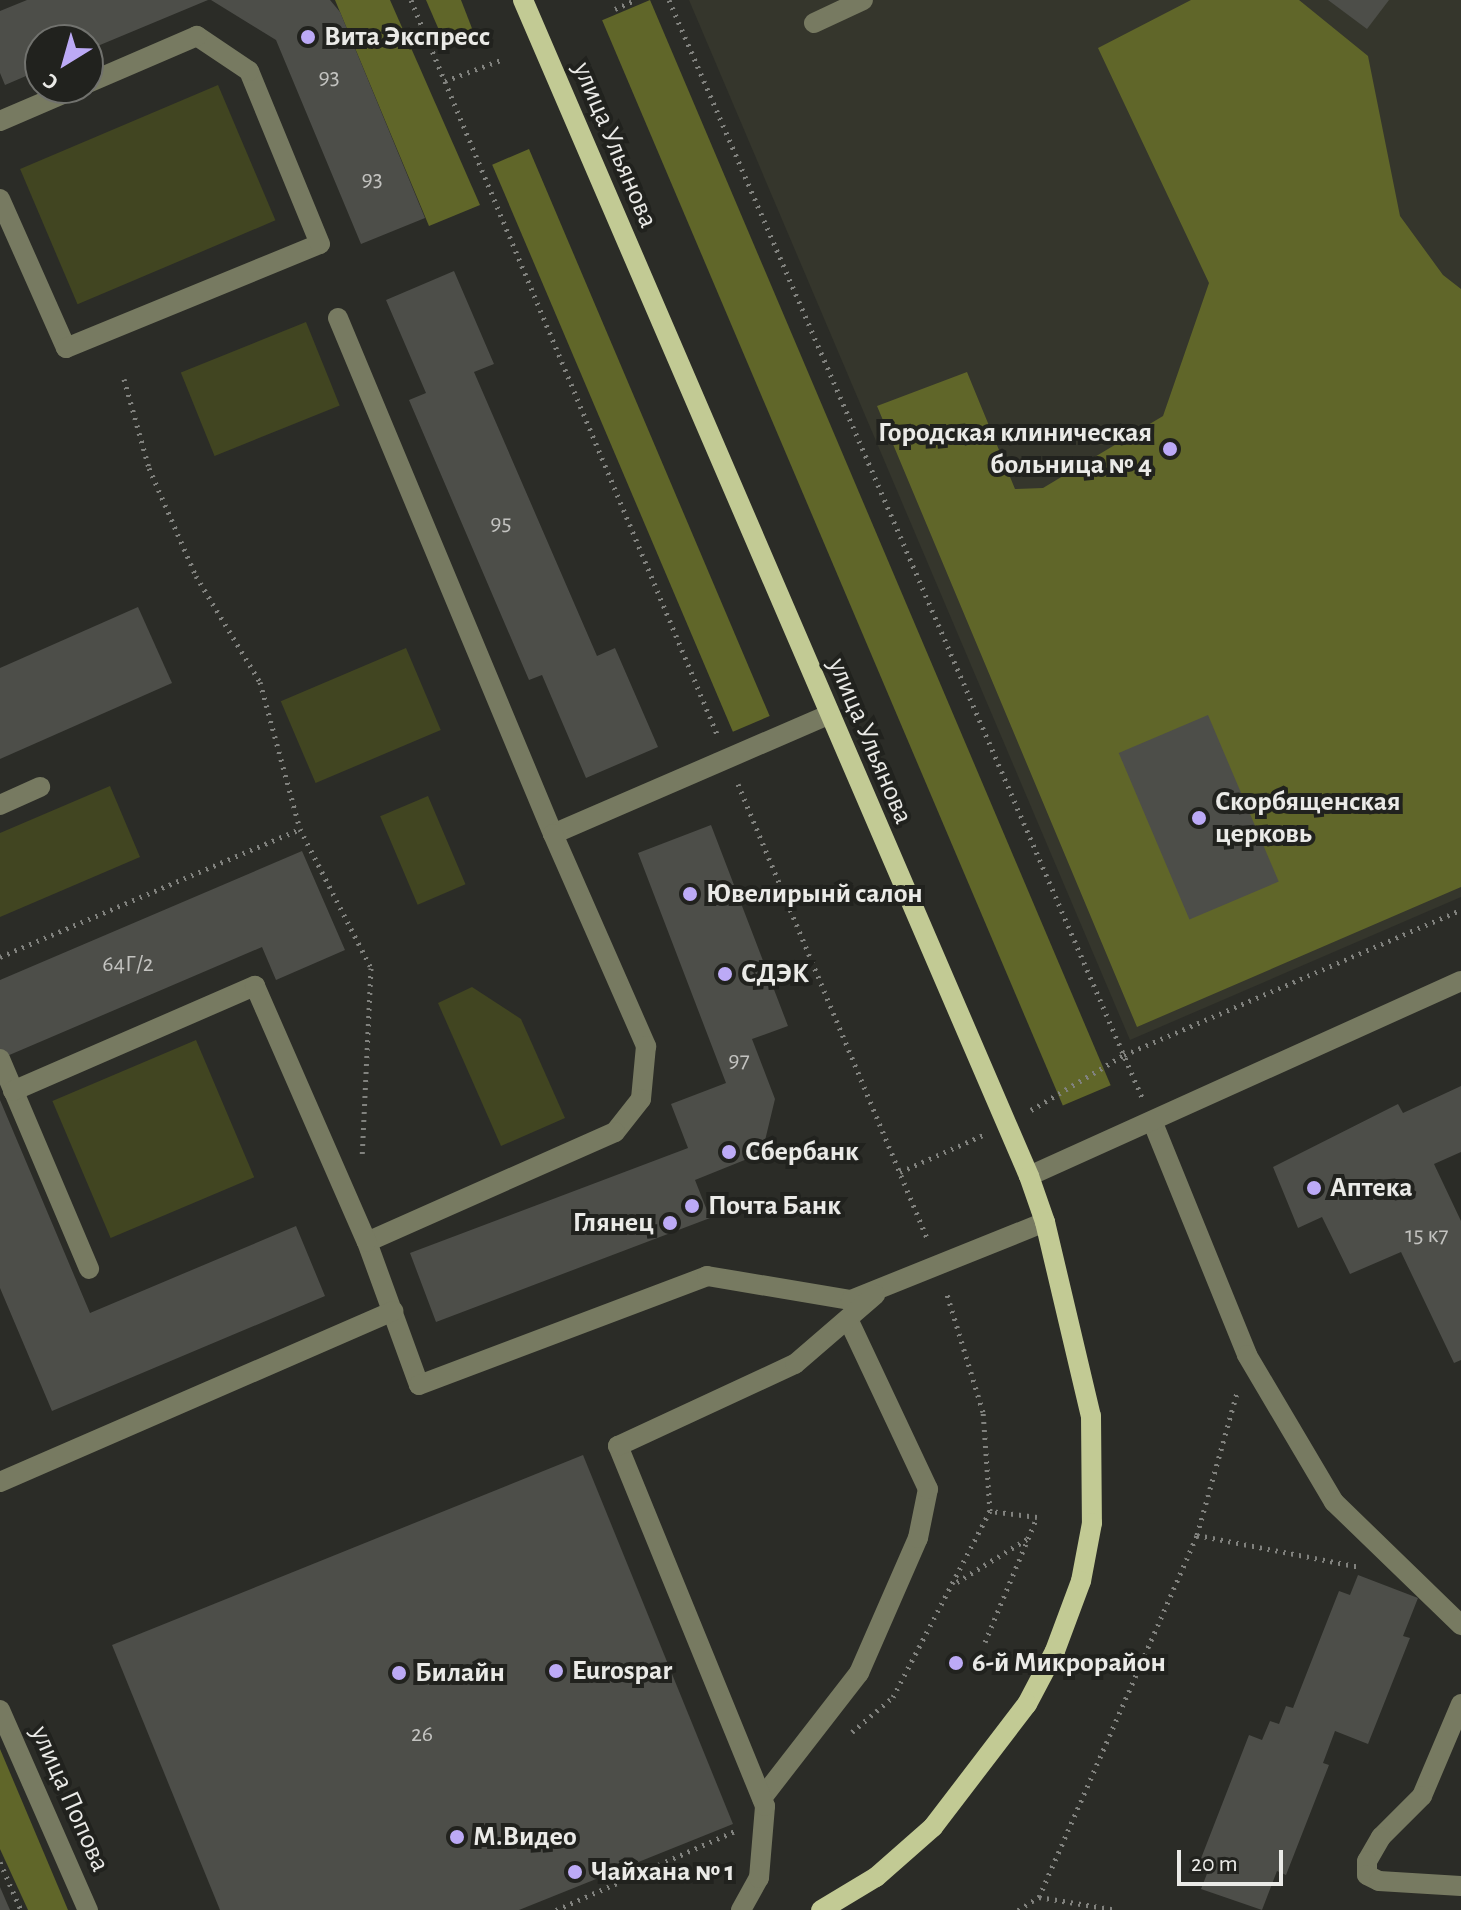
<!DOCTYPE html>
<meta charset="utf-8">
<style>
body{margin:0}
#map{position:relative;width:1461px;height:1910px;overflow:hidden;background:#2b2c27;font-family:"Alegreya Sans",sans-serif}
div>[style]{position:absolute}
.built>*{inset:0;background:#35362c}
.green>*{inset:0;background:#414521;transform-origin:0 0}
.forest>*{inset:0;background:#606629;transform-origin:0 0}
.building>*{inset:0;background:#4d4e49;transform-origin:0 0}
.path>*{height:5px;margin-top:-2.5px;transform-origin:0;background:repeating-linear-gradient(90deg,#81827e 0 2px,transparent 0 8px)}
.minor>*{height:20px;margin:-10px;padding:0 10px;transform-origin:10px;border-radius:10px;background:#777a61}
.major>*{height:20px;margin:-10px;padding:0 10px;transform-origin:10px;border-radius:10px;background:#c2ca94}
.dots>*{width:22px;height:22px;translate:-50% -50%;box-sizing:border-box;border:4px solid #21221e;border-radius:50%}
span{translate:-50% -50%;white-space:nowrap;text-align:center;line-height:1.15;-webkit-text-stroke:8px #21221e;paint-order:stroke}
.number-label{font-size:24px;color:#c3c3c0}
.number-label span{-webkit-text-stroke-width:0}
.poi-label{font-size:28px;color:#eaeae7;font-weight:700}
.left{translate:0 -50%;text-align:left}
.right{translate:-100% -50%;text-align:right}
.street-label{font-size:28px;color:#eaeae7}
.north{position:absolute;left:24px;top:24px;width:80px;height:80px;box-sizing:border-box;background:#21221e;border:2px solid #71726e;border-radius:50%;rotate:217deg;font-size:22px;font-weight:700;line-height:32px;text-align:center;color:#eaeae7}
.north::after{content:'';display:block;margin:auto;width:28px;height:36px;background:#bcaaf6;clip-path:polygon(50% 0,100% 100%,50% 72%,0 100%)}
.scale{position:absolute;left:1177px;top:1850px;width:106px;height:36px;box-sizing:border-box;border:4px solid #eaeae7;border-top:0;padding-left:10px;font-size:24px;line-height:28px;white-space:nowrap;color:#eaeae7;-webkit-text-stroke:6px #21221e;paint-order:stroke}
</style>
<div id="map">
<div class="built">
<div style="clip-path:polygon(689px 0,1461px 0,1461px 897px,1130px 1040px)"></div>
</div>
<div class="green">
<div style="left:218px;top:85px;width:147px;height:215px;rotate:67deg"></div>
<div style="left:306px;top:322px;width:90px;height:135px;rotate:68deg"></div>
<div style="left:406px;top:648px;width:89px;height:136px;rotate:67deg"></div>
<div style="clip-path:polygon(110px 786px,140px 857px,0 917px,0 833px)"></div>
<div style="left:428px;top:796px;width:96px;height:52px;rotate:67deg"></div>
<div style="clip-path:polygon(472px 987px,521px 1019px,565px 1118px,501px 1146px,438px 1003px)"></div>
<div style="left:196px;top:1040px;width:149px;height:156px;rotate:67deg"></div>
</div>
<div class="forest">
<div style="clip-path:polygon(335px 0,390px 0,480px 205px,429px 226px)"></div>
<div style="clip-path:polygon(426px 0,461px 0,473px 31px,445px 44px)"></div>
<div style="left:650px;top:0;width:1179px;height:52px;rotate:67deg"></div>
<div style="clip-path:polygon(1191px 0,1299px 0,1368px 56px,1400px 216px,1443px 275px,1461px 289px,1461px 887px,1137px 1027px,877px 406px,967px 372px,1015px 489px,1043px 488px,1163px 416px,1209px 283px,1098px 48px)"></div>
<div style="left:529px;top:149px;width:616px;height:40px;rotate:67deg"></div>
<div style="clip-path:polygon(0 1749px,68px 1910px,28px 1910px,0 1849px)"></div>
</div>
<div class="building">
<div style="clip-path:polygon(27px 0,208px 0,88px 50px,88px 40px,40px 40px,40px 70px,5px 85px,0 73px,0 11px)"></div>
<div style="clip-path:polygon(211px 0,330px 0,340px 12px,425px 218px,361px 244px,276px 40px)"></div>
<div style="clip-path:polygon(1328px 0,1389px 0,1367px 29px)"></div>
<div style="clip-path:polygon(454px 271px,494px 364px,474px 372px,597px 656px,615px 648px,658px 747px,586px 778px,542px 675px,529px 680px,409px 400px,426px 393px,386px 300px)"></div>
<div style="clip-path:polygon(138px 607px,172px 683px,0 759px,0 668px)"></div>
<div style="left:1208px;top:715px;width:181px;height:97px;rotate:67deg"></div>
<div style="clip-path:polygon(711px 825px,788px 1026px,752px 1039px,775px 1099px,762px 1153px,695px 1180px,710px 1218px,436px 1322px,410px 1253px,688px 1148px,671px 1104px,726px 1083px,638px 853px)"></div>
<div style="clip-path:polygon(302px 851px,345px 950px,276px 980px,262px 947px,0 1059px,0 980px)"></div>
<div style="clip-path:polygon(1461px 1086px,1461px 1152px,1434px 1164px,1461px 1221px,1461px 1360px,1454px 1363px,1401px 1252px,1350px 1274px,1322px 1217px,1298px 1228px,1273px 1167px,1398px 1104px,1403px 1113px)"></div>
<div style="clip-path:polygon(0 1100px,90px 1313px,296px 1226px,325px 1296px,52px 1411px,0 1288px)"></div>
<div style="clip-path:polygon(583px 1455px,733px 1824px,519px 1910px,220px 1910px,112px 1645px)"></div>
<div style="clip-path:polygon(1358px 1575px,1418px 1598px,1403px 1636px,1410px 1638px,1368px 1744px,1335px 1731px,1323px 1763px,1329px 1765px,1286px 1875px,1277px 1871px,1262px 1910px,1201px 1889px,1210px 1866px,1200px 1861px,1249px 1735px,1262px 1740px,1270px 1721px,1279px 1724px,1286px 1706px,1293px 1708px,1339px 1591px,1350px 1595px)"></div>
<div style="clip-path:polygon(0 1887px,10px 1910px,0 1910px)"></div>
</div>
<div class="path">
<div style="left:411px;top:0;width:795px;rotate:67.37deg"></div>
<div style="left:669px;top:0;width:1195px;rotate:66.68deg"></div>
<div style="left:615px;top:9px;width:22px;rotate:-24deg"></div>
<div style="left:445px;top:81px;width:60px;rotate:-20.6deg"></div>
<div style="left:124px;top:379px;width:92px;rotate:74.3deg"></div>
<div style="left:149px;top:468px;width:118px;rotate:66.5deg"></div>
<div style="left:196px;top:576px;width:124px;rotate:58.9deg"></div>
<div style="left:260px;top:682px;width:152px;rotate:74.8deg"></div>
<div style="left:300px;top:829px;width:156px;rotate:62.9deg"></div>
<div style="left:371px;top:968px;width:190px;rotate:92.7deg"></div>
<div style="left:738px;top:784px;width:494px;rotate:67.4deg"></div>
<div style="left:0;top:957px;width:326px;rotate:-23.1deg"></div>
<div style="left:1031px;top:1110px;width:108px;rotate:-30.6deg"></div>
<div style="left:1124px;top:1055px;width:367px;rotate:-23.3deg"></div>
<div style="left:900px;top:1172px;width:91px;rotate:-24deg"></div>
<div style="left:1197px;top:1535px;width:166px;rotate:11.1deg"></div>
<div style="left:957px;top:1582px;width:82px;rotate:-31.6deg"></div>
<div style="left:985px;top:1642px;width:135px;rotate:-67.4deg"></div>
<div style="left:1037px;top:1517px;width:47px;rotate:-172.7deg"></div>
<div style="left:852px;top:1732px;width:54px;rotate:-40.5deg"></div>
<div style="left:893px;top:1697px;width:210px;rotate:-62.5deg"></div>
<div style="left:990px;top:1511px;width:99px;rotate:-94deg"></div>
<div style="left:983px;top:1412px;width:127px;rotate:-107deg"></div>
<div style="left:0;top:1862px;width:52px;rotate:66.4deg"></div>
<div style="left:1039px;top:1897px;width:79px;rotate:9.5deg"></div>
<div style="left:556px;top:1910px;width:196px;rotate:-23.8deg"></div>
<div style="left:1018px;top:1910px;width:25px;rotate:-32deg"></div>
<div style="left:1039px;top:1897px;width:395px;rotate:-66.4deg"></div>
<div style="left:1197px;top:1535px;width:148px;rotate:-74.3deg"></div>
</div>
<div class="minor">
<div style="left:814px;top:23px;width:54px;rotate:-25.1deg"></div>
<div style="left:0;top:121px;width:84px;rotate:-23.2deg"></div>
<div style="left:0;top:199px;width:163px;rotate:66.1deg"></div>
<div style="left:66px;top:348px;width:274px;rotate:-22.3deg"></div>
<div style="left:320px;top:244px;width:187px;rotate:-112.3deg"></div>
<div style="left:249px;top:71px;width:63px;rotate:-146.1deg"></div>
<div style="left:197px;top:36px;width:119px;rotate:156.7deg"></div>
<div style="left:338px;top:318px;width:559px;rotate:67.38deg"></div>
<div style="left:553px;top:834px;width:300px;rotate:-23.4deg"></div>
<div style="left:0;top:805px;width:44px;rotate:-24.2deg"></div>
<div style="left:553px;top:834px;width:232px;rotate:66.3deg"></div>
<div style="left:646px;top:1046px;width:53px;rotate:95.4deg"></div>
<div style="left:641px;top:1099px;width:42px;rotate:128.2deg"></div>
<div style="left:615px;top:1132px;width:271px;rotate:156.1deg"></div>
<div style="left:367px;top:1242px;width:152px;rotate:70deg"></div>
<div style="left:419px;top:1385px;width:308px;rotate:-20.7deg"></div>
<div style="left:707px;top:1276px;width:146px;rotate:9.5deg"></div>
<div style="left:851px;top:1300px;width:209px;rotate:-21.9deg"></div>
<div style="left:0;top:1059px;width:228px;rotate:67deg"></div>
<div style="left:13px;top:1091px;width:264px;rotate:-23.5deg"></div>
<div style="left:255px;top:986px;width:279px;rotate:66.4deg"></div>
<div style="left:1153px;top:1123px;width:250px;rotate:67.9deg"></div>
<div style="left:1247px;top:1355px;width:171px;rotate:59.4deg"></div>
<div style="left:1334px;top:1502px;width:177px;rotate:44.1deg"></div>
<div style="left:1029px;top:1176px;width:474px;rotate:-24.3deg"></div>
<div style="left:0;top:1482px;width:429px;rotate:-23.5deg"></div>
<div style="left:1461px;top:1704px;width:100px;rotate:113deg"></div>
<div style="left:1422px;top:1796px;width:58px;rotate:135deg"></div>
<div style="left:1381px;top:1837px;width:28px;rotate:120deg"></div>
<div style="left:1367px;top:1861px;width:14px;rotate:90deg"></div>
<div style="left:1367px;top:1875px;width:13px;rotate:27deg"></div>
<div style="left:1379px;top:1881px;width:82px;rotate:3.5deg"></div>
<div style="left:0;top:1710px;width:219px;rotate:66.3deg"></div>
<div style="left:762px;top:1798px;width:158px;rotate:-52.2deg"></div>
<div style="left:859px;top:1673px;width:147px;rotate:-66.4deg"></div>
<div style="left:918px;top:1538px;width:50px;rotate:-78.5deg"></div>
<div style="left:928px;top:1489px;width:186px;rotate:-115.2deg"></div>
<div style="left:741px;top:1910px;width:37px;rotate:-61deg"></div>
<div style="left:759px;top:1878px;width:72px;rotate:-85.2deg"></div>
<div style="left:765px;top:1806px;width:389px;rotate:-112.2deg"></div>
<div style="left:618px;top:1446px;width:195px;rotate:-24.9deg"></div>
<div style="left:795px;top:1364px;width:106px;rotate:-40.8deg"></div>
</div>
<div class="major">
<div style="left:523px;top:0;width:1280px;rotate:66.72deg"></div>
<div style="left:1029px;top:1176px;width:49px;rotate:70.8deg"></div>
<div style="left:1045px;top:1222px;width:199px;rotate:76.7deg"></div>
<div style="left:1091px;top:1416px;width:107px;rotate:89.5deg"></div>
<div style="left:1092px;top:1523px;width:59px;rotate:100.7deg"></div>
<div style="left:1081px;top:1581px;width:75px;rotate:110.4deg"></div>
<div style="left:1055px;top:1651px;width:60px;rotate:117.8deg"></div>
<div style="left:1027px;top:1704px;width:155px;rotate:127.4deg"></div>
<div style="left:933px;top:1827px;width:76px;rotate:138.7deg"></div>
<div style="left:876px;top:1877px;width:64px;rotate:149deg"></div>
</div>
<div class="dots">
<div style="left:308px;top:37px;background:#bcaaf6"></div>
<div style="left:1170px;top:449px;background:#bcaaf6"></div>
<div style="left:1199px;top:818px;background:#bcaaf6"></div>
<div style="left:690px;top:894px;background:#bcaaf6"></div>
<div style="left:725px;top:974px;background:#bcaaf6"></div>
<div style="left:729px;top:1152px;background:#bcaaf6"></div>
<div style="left:1314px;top:1188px;background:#bcaaf6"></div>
<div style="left:692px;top:1206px;background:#bcaaf6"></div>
<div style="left:670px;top:1223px;background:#bcaaf6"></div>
<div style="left:956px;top:1663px;background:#bcaaf6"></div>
<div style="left:556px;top:1671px;background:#bcaaf6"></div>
<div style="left:399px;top:1673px;background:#bcaaf6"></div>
<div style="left:457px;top:1837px;background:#bcaaf6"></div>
<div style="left:575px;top:1872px;background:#bcaaf6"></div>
</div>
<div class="number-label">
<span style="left:329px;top:78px">93</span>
<span style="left:372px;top:180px">93</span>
<span style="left:501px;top:524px">95</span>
<span style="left:128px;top:965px">64Г/2</span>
<span style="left:739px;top:1061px">97</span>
<span style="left:1427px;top:1236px">15 к7</span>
<span style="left:422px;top:1735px">26</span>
</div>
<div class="poi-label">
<span class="left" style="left:324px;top:37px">Вита Экспресс</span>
<span class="right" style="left:1152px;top:449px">Городская клиническая<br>больница № 4</span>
<span class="left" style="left:1215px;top:818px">Скорбященская<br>церковь</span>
<span class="left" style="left:706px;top:894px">Ювелирынй салон</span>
<span class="left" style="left:741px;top:974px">СДЭК</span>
<span class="left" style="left:745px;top:1152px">Сбербанк</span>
<span class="left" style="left:1330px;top:1188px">Аптека</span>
<span class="left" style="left:708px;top:1206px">Почта Банк</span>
<span class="right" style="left:654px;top:1223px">Глянец</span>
<span class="left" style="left:972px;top:1663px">6-й Микрорайон</span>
<span class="left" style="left:572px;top:1671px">Eurospar</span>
<span class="left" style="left:415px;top:1673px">Билайн</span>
<span class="left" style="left:473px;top:1837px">М.Видео</span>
<span class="left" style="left:591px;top:1872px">Чайхана № 1</span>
</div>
<div class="street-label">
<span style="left:615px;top:145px;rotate:67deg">улица Ульянова</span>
<span style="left:870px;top:741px;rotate:67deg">улица Ульянова</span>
<span style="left:70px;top:1799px;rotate:66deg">улица Попова</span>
</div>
<div class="north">С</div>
<div class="scale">20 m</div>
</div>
